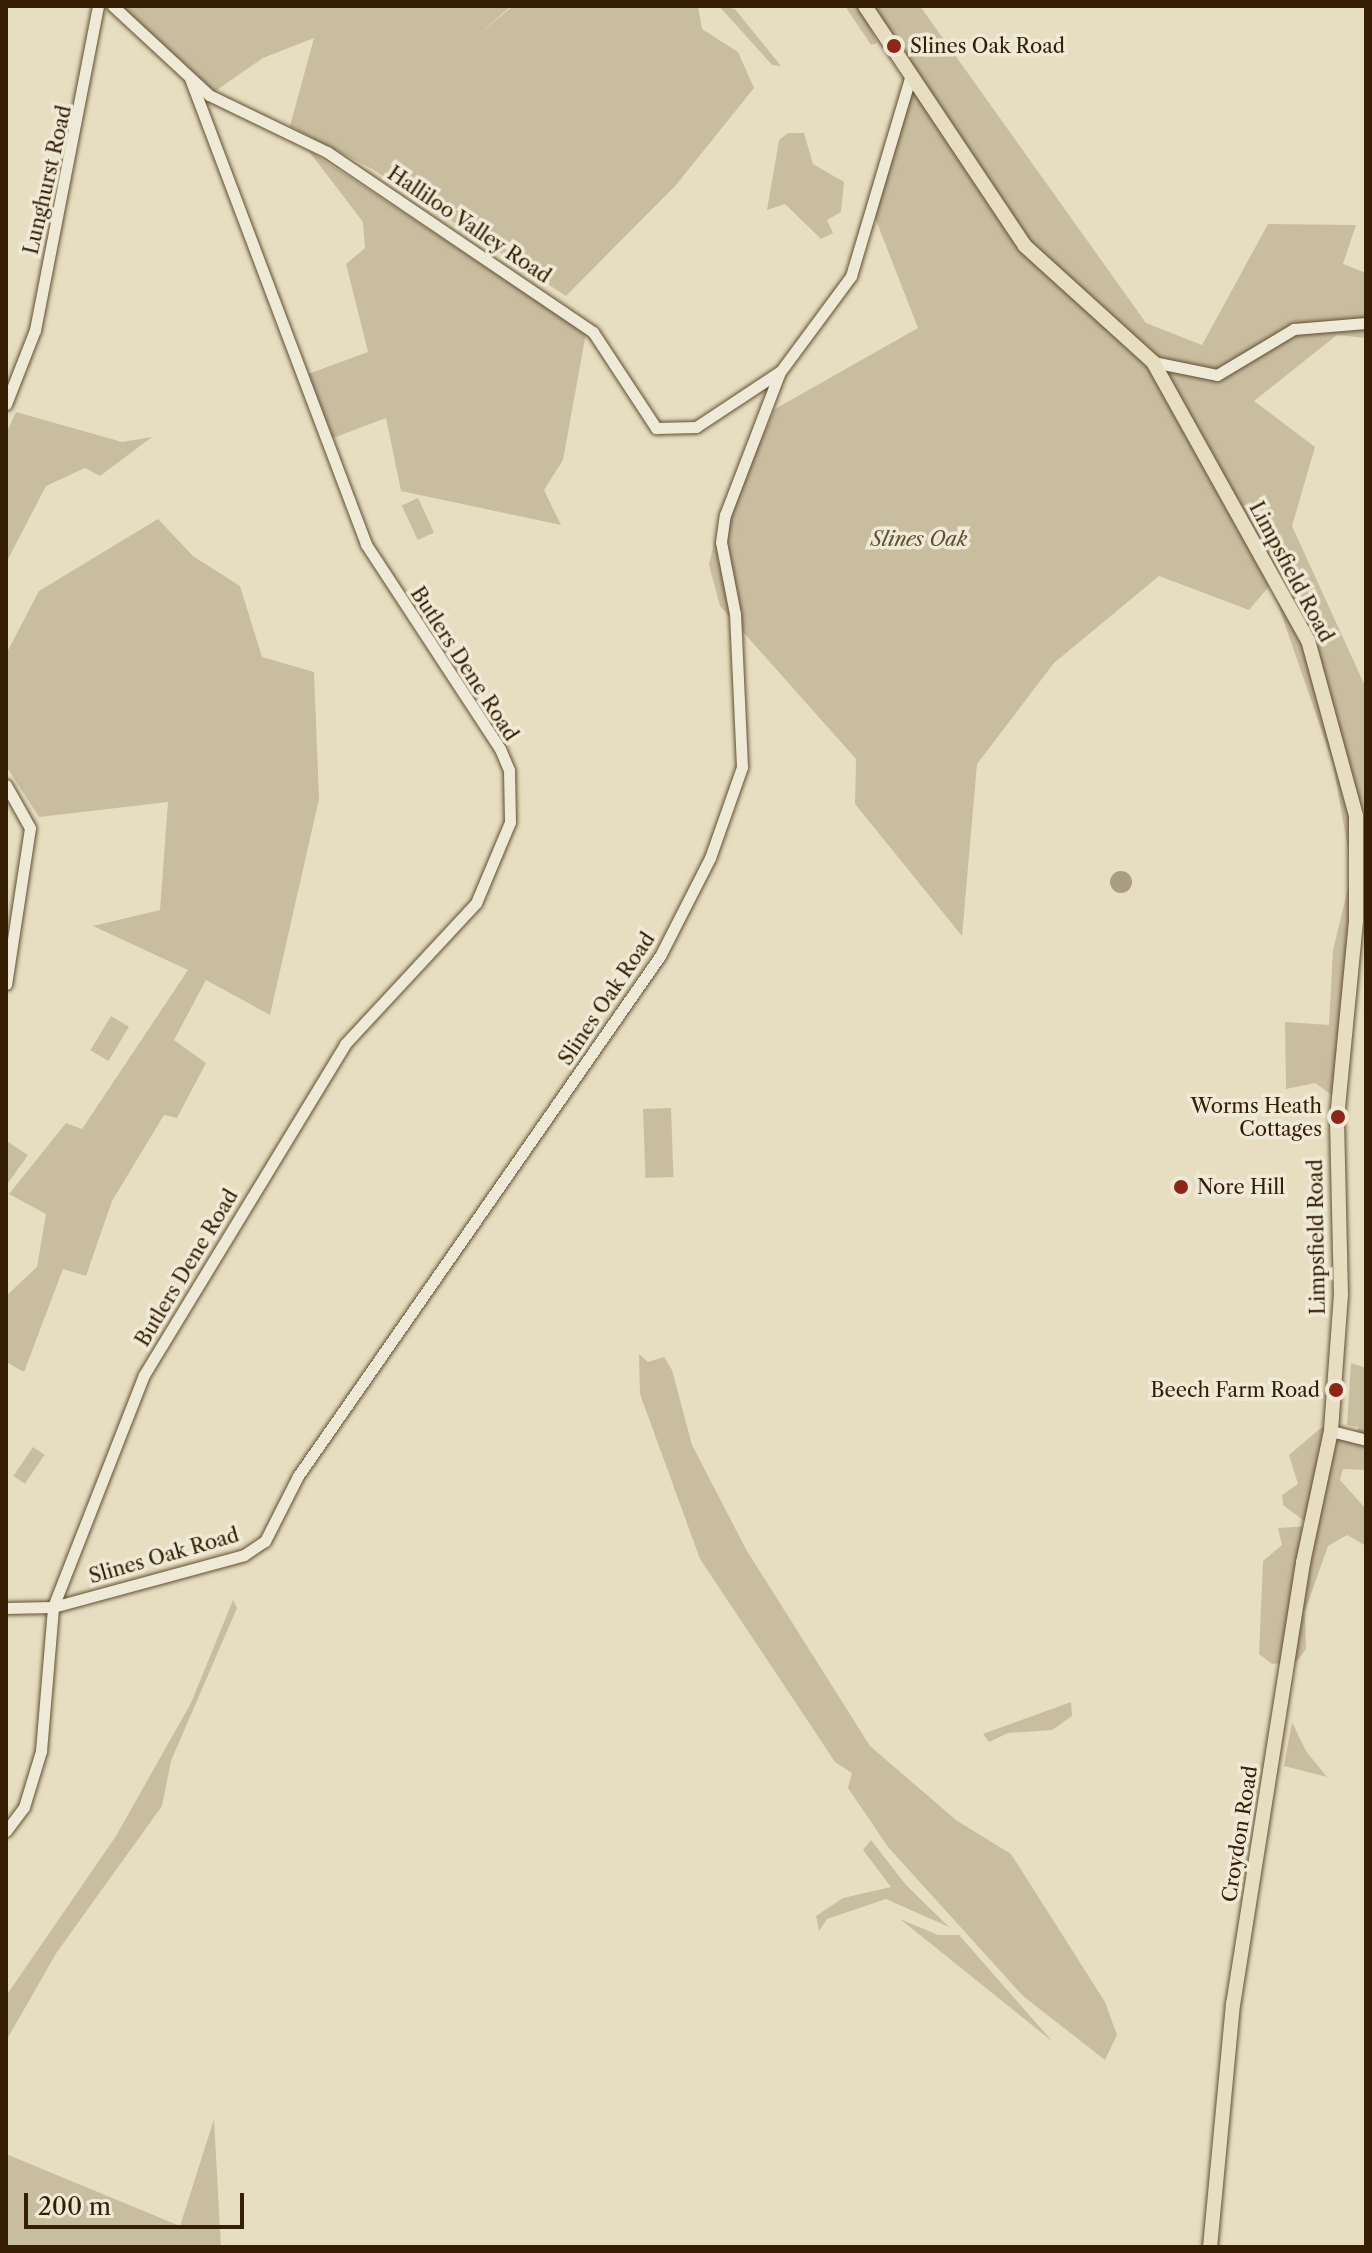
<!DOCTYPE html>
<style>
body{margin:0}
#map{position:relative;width:1372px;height:2253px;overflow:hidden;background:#e7dec1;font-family:"Libre Caslon Text",serif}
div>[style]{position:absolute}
.green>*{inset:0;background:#c9bda0;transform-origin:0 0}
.water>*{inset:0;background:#aa9d80}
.round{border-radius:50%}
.roads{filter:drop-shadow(0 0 2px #624e31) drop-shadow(0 0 2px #624e31)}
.minor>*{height:11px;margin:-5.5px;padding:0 5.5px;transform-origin:5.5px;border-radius:5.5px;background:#efead7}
.major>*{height:14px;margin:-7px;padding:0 7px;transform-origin:7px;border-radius:7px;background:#e7dec1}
.dots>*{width:22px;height:22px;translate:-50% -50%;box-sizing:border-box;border:4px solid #efead7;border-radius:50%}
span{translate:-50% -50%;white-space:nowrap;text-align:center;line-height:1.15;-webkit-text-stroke:7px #efead7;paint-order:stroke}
.poi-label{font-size:20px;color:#351e01}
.left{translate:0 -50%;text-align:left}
.right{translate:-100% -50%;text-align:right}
.street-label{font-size:20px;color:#351e01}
.park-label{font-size:20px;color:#614e31;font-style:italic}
.frame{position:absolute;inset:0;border:8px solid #351e01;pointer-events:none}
.scale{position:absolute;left:24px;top:2193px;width:220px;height:36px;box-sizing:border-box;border:4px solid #351e01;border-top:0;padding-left:10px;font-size:24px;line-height:28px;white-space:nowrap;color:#351e01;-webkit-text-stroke:6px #efead7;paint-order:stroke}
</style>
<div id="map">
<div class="green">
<div style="clip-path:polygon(122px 6px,511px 6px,478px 35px,513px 6px,698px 6px,702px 29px,738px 52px,754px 88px,676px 185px,566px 296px,374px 170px,290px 126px,314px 38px,263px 58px,214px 92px)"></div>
<div style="clip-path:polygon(719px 6px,735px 9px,781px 66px,772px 65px)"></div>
<div style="clip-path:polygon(845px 6px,920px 6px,1146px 323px,1202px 345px,1268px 224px,1356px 225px,1343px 264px,1366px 273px,1366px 338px,1337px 335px,1254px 401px,1315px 447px,1292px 526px,1366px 688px,1366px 948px,1355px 888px,1336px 1098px,1315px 1083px,1286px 1089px,1285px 1022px,1329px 1025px,1333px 950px,1352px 872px,1333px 764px,1271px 584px,1249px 610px,1159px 576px,1054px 663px,977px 764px,962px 936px,855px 804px,856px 759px,720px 606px,709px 565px,714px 543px,775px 409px,918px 328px,874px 215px,904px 77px,868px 22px,877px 43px,871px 45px)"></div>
<div style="clip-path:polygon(788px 133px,804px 133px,813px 164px,844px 182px,841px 212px,827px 220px,833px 233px,821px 239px,785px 204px,767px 210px,779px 140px)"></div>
<div style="clip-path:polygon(308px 150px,586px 333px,563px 460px,544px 490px,561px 525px,401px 491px,386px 418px,333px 438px,308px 374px,368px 352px,346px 264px,365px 248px,363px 222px)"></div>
<div style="clip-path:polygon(16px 412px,122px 442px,152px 437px,100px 476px,85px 468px,46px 486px,6px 563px,6px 434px)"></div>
<div style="left:418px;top:498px;width:38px;height:18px;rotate:65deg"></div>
<div style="clip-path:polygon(158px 519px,193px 556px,240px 586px,262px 657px,314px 672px,319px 799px,270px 1015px,206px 980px,174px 1040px,206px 1063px,177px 1118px,164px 1115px,112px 1201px,86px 1276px,63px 1269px,24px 1372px,6px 1362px,6px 1296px,37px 1267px,46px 1214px,9px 1194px,66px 1123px,82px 1129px,188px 970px,93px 926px,160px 910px,168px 802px,39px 817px,6px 766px,6px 654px,39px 591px)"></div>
<div style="left:111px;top:1016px;width:21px;height:40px;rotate:31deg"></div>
<div style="left:671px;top:1108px;width:69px;height:28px;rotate:88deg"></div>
<div style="clip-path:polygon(8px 1142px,28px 1155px,6px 1186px,6px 1145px)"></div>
<div style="clip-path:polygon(639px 1354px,648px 1362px,664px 1357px,672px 1370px,692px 1445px,747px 1551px,870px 1746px,956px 1820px,1011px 1854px,1105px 2002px,1117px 2035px,1105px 2060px,1023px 1996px,888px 1847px,848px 1788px,852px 1773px,835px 1762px,700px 1559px,640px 1394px)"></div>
<div style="clip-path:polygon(1351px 1363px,1366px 1368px,1366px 1470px,1343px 1469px,1340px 1480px,1366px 1509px,1366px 1546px,1347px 1535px,1328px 1546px,1305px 1611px,1306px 1649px,1297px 1661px,1272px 1664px,1259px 1654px,1263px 1561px,1282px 1545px,1278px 1528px,1311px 1526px,1283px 1505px,1282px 1495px,1298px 1484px,1289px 1455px,1322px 1427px,1356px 1433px,1359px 1427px,1347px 1425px)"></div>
<div style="left:33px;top:1447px;width:14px;height:35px;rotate:34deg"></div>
<div style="clip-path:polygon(233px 1600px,237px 1608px,171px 1761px,162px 1806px,57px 1952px,6px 2041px,6px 1996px,116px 1836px,191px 1703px)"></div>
<div style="clip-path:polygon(1071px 1702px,1072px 1716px,1052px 1730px,1008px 1733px,989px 1742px,983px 1734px)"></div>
<div style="clip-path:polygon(1292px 1722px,1306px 1751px,1327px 1777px,1284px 1766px)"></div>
<div style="clip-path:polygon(871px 1840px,906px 1885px,949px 1927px,886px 1899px,827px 1919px,819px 1931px,816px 1916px,843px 1898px,891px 1887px,863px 1850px)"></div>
<div style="clip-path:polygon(900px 1919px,938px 1935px,959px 1935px,1053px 2042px)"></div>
<div style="clip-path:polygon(214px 2119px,221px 2247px,6px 2245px,6px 2154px,180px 2226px)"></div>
</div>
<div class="water">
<div class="round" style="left:1110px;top:871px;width:22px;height:22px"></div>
</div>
<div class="roads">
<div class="minor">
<div style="left:113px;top:6px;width:131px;rotate:42.8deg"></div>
<div style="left:209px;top:95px;width:131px;rotate:25.8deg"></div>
<div style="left:327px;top:152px;width:321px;rotate:34.1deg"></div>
<div style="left:593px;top:332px;width:115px;rotate:56.7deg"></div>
<div style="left:656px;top:428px;width:40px;rotate:-1.4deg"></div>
<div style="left:696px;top:427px;width:100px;rotate:-33.5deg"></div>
<div style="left:1153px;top:362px;width:65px;rotate:11.5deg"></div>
<div style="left:1217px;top:375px;width:90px;rotate:-30.9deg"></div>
<div style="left:1294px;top:329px;width:72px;rotate:-4.8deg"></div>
<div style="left:6px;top:404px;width:79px;rotate:-68.6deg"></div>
<div style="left:35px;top:330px;width:330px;rotate:-79deg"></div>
<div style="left:6px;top:785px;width:49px;rotate:60.8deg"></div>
<div style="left:30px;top:828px;width:158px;rotate:98.7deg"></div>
<div style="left:1331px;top:1431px;width:36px;rotate:14deg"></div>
<div style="left:6px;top:1608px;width:47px;rotate:-1.2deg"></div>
<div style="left:53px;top:1607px;width:198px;rotate:-15.2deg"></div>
<div style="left:244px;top:1555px;width:25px;rotate:-34deg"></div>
<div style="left:265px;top:1541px;width:73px;rotate:-63.1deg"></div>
<div style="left:298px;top:1476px;width:634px;rotate:-55.16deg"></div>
<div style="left:660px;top:956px;width:110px;rotate:-63deg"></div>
<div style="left:710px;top:858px;width:96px;rotate:-70.6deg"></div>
<div style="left:742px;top:767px;width:153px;rotate:-92.6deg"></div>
<div style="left:735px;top:614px;width:73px;rotate:-101deg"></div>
<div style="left:721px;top:542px;width:27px;rotate:-82deg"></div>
<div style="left:725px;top:515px;width:153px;rotate:-69deg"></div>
<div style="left:780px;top:372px;width:119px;rotate:-53.5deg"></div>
<div style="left:851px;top:276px;width:207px;rotate:-73.4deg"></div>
<div style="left:6px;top:1831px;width:30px;rotate:-53deg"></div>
<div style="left:24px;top:1807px;width:59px;rotate:-73.1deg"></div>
<div style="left:41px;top:1751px;width:144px;rotate:-85.2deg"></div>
<div style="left:53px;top:1607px;width:249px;rotate:-68.6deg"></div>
<div style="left:144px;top:1375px;width:387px;rotate:-58.7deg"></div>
<div style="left:345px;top:1044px;width:192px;rotate:-47.1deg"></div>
<div style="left:476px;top:903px;width:88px;rotate:-67.2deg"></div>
<div style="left:510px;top:822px;width:52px;rotate:-91.1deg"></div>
<div style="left:509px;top:770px;width:23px;rotate:-113deg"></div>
<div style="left:500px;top:749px;width:245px;rotate:-123.2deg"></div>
<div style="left:366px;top:544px;width:497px;rotate:-110.7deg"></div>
</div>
<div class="major">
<div style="left:865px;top:6px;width:288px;rotate:56.3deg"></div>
<div style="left:1025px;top:246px;width:173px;rotate:42.2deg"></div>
<div style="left:1153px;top:362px;width:318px;rotate:60.9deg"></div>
<div style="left:1308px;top:640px;width:182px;rotate:74.7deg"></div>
<div style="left:1356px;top:816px;width:105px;rotate:90deg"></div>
<div style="left:1356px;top:921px;width:200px;rotate:95.5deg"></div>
<div style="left:1337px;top:1120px;width:174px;rotate:88.7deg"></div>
<div style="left:1341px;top:1294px;width:137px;rotate:94.2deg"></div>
<div style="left:1331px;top:1431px;width:135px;rotate:102deg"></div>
<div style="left:1303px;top:1563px;width:447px;rotate:99deg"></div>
<div style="left:1233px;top:2004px;width:244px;rotate:95.4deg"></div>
</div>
</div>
<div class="dots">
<div style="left:894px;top:46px;background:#8f2418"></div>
<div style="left:1338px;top:1117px;background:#8f2418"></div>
<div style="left:1181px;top:1187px;background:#8f2418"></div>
<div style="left:1336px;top:1390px;background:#8f2418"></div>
</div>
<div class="poi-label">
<span class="left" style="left:910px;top:46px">Slines Oak Road</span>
<span class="right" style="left:1322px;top:1118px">Worms Heath<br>Cottages</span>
<span class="left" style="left:1197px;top:1187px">Nore Hill</span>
<span class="right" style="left:1320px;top:1390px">Beech Farm Road</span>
</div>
<div class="street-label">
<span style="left:48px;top:180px;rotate:-77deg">Lunghurst Road</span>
<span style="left:469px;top:225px;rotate:34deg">Halliloo Valley Road</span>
<span style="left:1291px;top:572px;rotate:62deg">Limpsfield Road</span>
<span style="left:464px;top:664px;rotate:57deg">Butlers Dene Road</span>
<span style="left:607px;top:999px;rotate:-56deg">Slines Oak Road</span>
<span style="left:1317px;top:1237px;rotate:-91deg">Limpsfield Road</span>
<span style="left:187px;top:1268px;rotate:-59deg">Butlers Dene Road</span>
<span style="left:164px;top:1556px;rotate:-16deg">Slines Oak Road</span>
<span style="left:1240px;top:1834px;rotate:-81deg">Croydon Road</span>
</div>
<div class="park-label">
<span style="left:919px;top:539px">Slines Oak</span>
</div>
<div class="frame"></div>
<div class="scale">200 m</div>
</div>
